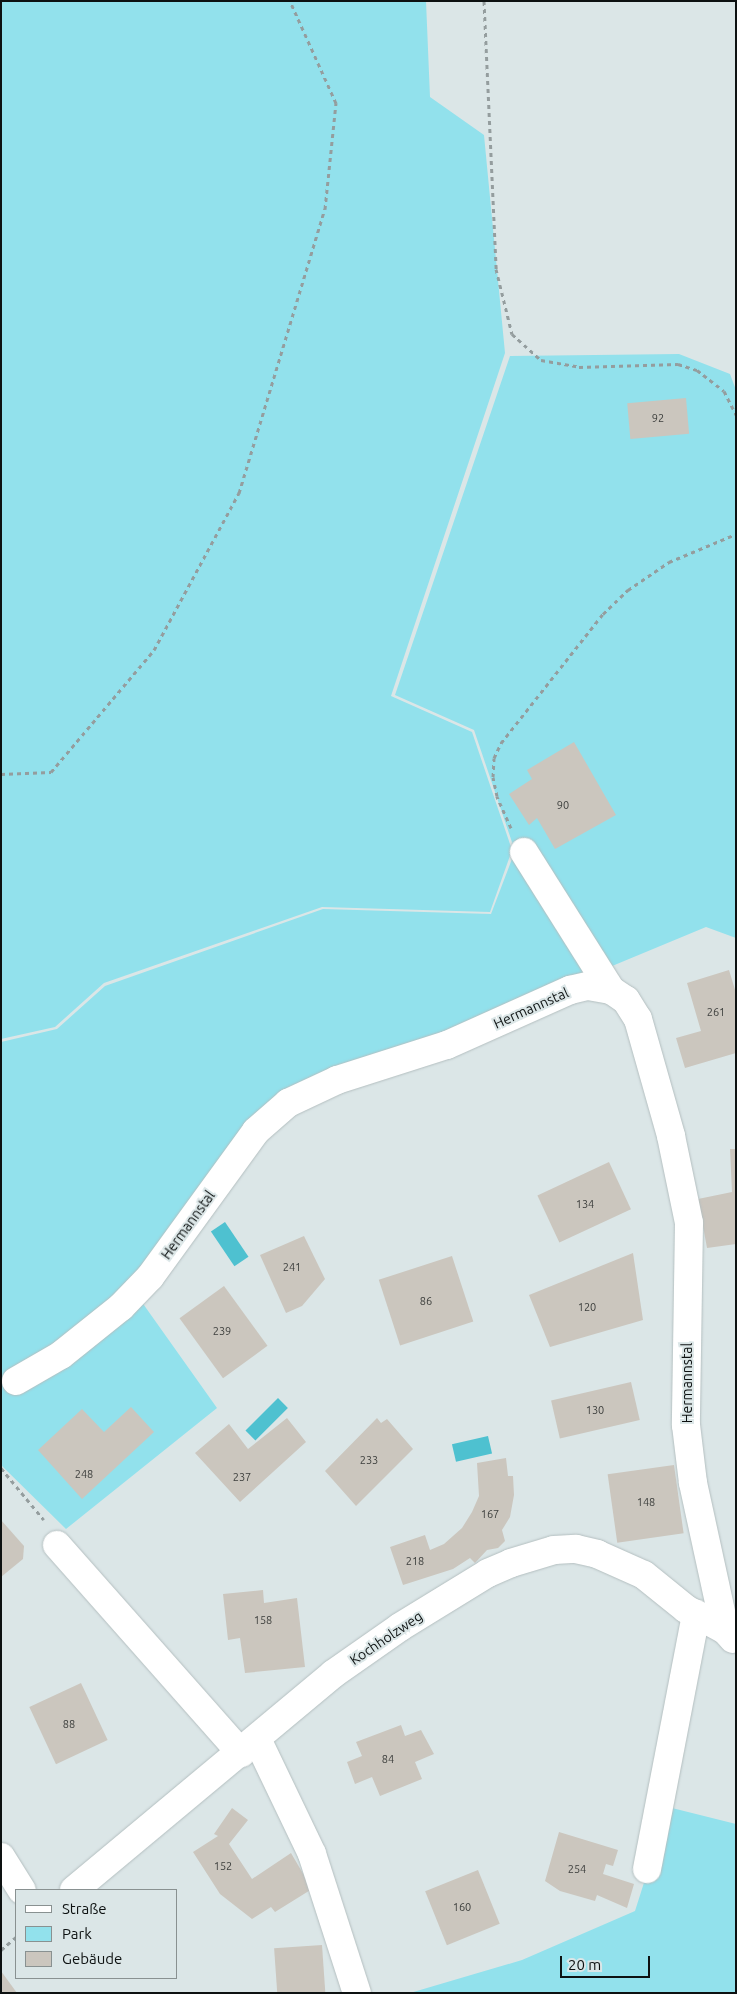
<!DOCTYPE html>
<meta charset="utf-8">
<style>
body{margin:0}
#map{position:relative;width:737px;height:1994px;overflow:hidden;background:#dbe6e7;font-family:Ubuntu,sans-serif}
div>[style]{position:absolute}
.green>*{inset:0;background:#92e1ec}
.water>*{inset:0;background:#4ec1d0;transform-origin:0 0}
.building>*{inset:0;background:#cbc6be;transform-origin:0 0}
.path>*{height:3px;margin-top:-1.5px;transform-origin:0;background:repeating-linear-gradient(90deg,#949d9e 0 4px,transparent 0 8px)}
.roads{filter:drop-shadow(0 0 1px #b4bfc0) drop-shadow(0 0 1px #b4bfc0)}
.minor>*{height:28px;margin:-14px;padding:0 14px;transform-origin:14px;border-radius:14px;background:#fff}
span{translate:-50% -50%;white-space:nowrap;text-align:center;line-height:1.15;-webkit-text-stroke:4px #dbe6e7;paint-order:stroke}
.number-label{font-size:11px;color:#3c3e3c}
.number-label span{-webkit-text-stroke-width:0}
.street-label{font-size:14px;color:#0d1111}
.frame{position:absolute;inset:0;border:2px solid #0d1111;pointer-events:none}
.legend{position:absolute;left:15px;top:1889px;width:162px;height:90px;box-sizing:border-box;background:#dbe6e7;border:1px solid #899191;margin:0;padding:6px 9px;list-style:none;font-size:15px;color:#0d1111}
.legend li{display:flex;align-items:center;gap:10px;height:25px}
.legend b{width:25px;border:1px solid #899191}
.scale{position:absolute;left:560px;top:1956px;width:90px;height:22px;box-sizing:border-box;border:2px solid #0d1111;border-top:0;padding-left:6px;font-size:15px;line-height:18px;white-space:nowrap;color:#0d1111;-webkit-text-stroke:4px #dbe6e7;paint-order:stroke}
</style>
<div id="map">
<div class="green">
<div style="clip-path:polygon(1px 1px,426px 1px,430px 97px,484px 135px,505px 353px,391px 696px,472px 732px,512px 850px,490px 912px,322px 907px,104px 983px,55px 1027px,1px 1039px)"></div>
<div style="clip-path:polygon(679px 354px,730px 374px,736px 390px,736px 938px,706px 927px,439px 1038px,305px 1086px,129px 1284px,217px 1408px,66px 1529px,1px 1465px,1px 1042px,57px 1029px,105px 986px,323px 909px,491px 914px,515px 851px,474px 730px,395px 695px,510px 356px)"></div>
<div style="clip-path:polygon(668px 1807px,736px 1824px,736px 1993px,410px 1993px,522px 1960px,635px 1911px)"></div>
</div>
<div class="water">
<div style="left:225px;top:1222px;width:42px;height:17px;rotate:56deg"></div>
<div style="left:278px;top:1398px;width:14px;height:46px;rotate:45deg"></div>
<div style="left:488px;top:1436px;width:18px;height:37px;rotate:77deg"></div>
</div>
<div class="building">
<div style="left:686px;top:398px;width:36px;height:59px;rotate:85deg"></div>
<div style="clip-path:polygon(574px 742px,616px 815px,555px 849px,537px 818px,529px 825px,509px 794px,532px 779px,527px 770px)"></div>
<div style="clip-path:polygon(729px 970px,736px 993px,736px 1053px,685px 1068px,676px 1038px,701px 1031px,687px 983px)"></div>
<div style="clip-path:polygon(730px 1149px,736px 1149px,736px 1244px,707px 1248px,698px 1199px,732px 1192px)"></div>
<div style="left:609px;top:1162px;width:52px;height:79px;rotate:65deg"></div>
<div style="clip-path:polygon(304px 1236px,325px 1279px,302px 1306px,286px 1313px,260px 1255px)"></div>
<div style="clip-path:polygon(633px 1253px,643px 1320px,550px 1347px,529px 1295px)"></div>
<div style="left:452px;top:1256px;width:69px;height:77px;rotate:72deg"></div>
<div style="left:224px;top:1286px;width:74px;height:55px;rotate:54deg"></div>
<div style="left:631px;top:1382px;width:39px;height:82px;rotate:77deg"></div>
<div style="clip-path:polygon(131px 1407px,154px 1432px,82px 1499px,38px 1450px,82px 1409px,104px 1432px)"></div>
<div style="clip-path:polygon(287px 1418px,306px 1442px,240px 1502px,195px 1453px,229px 1424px,248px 1449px)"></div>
<div style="clip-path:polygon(377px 1418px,381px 1423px,387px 1419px,413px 1449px,356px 1506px,325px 1471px)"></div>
<div style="clip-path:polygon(506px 1458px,508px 1476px,513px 1476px,514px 1495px,510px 1517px,502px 1530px,505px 1541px,498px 1548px,487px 1550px,475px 1563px,470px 1558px,453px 1569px,403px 1585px,390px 1547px,425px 1535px,430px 1550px,444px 1544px,462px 1528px,472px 1512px,479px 1496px,477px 1463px)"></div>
<div style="left:674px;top:1465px;width:69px;height:67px;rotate:82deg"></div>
<div style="clip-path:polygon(1px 1520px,24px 1546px,23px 1559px,1px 1577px)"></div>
<div style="clip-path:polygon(263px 1590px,264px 1603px,297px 1598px,305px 1667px,245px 1673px,240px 1638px,228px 1640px,223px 1594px)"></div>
<div style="left:81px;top:1683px;width:63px;height:57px;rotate:65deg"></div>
<div style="clip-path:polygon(401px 1725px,405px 1736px,421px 1730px,434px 1754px,415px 1762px,422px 1779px,380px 1796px,372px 1777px,355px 1784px,347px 1762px,362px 1756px,356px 1742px)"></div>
<div style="clip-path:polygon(232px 1808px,248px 1820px,229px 1844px,252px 1879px,291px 1853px,312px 1889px,275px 1912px,271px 1907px,252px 1919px,220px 1894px,193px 1852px,218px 1836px,214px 1834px)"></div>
<div style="clip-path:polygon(559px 1832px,618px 1850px,613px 1866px,606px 1864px,603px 1874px,634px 1884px,627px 1908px,597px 1895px,595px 1901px,560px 1891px,545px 1881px)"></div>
<div style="left:478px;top:1870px;width:58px;height:57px;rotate:68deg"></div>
<div style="left:322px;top:1945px;width:48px;height:48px;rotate:86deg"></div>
<div style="clip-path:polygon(1px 1971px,17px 1993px,1px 1993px)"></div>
</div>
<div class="path">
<div style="left:484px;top:1px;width:268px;rotate:87.4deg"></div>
<div style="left:496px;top:269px;width:67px;rotate:76.2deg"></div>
<div style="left:512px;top:334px;width:39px;rotate:42deg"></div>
<div style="left:541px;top:360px;width:39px;rotate:10deg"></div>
<div style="left:579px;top:367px;width:99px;rotate:-1.7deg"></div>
<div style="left:678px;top:364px;width:20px;rotate:18deg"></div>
<div style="left:697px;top:370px;width:34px;rotate:38deg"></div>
<div style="left:724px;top:391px;width:27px;rotate:63deg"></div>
<div style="left:1px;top:774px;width:50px;rotate:-2.3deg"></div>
<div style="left:51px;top:772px;width:160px;rotate:-49.8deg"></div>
<div style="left:154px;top:650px;width:179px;rotate:-61.6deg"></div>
<div style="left:239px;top:493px;width:297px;rotate:-73.2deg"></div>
<div style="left:325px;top:209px;width:107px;rotate:-84.1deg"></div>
<div style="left:336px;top:103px;width:112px;rotate:-114.3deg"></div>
<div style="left:511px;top:828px;width:35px;rotate:-114deg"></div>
<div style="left:497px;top:796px;width:19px;rotate:-102deg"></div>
<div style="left:493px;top:777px;width:19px;rotate:-87deg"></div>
<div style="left:494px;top:758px;width:17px;rotate:-65deg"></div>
<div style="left:501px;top:743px;width:164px;rotate:-51.7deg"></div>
<div style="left:603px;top:614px;width:35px;rotate:-44deg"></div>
<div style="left:628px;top:590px;width:50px;rotate:-34.3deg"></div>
<div style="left:669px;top:562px;width:73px;rotate:-22.7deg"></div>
<div style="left:1px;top:1468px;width:67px;rotate:50.4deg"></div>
<div style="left:1px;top:1950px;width:20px;rotate:-41deg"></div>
</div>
<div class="roads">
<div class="minor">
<div style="left:524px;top:852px;width:163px;rotate:57.8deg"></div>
<div style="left:16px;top:1381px;width:52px;rotate:-30deg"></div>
<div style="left:61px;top:1355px;width:77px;rotate:-38.7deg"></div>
<div style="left:121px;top:1307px;width:42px;rotate:-46deg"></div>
<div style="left:150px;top:1277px;width:180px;rotate:-54deg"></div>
<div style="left:256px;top:1131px;width:43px;rotate:-41.2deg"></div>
<div style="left:288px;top:1103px;width:54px;rotate:-25.1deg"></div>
<div style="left:337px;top:1080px;width:115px;rotate:-17.7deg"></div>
<div style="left:447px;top:1045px;width:135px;rotate:-24.1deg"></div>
<div style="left:570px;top:990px;width:18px;rotate:-13deg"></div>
<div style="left:588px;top:986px;width:23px;rotate:10deg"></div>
<div style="left:611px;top:990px;width:18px;rotate:34deg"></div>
<div style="left:626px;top:1000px;width:22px;rotate:58deg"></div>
<div style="left:638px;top:1019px;width:122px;rotate:74.2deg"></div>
<div style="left:671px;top:1136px;width:89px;rotate:78.3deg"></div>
<div style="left:689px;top:1223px;width:202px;rotate:90.9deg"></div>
<div style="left:686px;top:1425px;width:58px;rotate:83.1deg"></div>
<div style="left:693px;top:1483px;width:150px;rotate:77.7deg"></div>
<div style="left:57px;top:1545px;width:278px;rotate:48.5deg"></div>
<div style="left:257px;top:1739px;width:127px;rotate:64.4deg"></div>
<div style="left:312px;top:1854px;width:146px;rotate:72.1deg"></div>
<div style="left:1px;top:1857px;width:39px;rotate:58deg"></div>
<div style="left:647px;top:1869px;width:260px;rotate:-79.1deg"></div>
<div style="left:74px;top:1890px;width:337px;rotate:-39.8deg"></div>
<div style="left:333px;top:1674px;width:82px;rotate:-35deg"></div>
<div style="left:400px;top:1627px;width:103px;rotate:-31.5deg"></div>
<div style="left:488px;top:1573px;width:25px;rotate:-23deg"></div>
<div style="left:511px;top:1563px;width:45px;rotate:-16.8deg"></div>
<div style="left:554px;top:1550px;width:22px;rotate:-3deg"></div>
<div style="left:576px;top:1549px;width:22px;rotate:13deg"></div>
<div style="left:597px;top:1554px;width:51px;rotate:24.1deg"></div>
<div style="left:644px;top:1575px;width:54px;rotate:39deg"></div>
<div style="left:686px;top:1609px;width:44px;rotate:28.3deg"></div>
<div style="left:725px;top:1630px;width:12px;rotate:48deg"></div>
</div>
</div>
<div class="number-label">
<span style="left:658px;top:418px">92</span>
<span style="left:563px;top:805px">90</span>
<span style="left:716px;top:1012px">261</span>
<span style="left:585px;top:1204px">134</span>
<span style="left:292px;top:1267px">241</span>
<span style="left:426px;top:1301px">86</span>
<span style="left:587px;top:1307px">120</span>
<span style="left:222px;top:1331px">239</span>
<span style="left:595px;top:1410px">130</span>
<span style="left:369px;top:1460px">233</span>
<span style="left:84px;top:1474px">248</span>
<span style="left:242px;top:1477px">237</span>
<span style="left:646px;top:1502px">148</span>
<span style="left:490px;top:1514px">167</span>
<span style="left:415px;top:1561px">218</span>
<span style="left:263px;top:1620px">158</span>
<span style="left:69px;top:1724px">88</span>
<span style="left:388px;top:1759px">84</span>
<span style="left:223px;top:1866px">152</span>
<span style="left:577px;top:1869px">254</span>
<span style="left:462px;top:1907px">160</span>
</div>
<div class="street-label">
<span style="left:531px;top:1008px;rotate:-24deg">Hermannstal</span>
<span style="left:188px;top:1225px;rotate:-54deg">Hermannstal</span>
<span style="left:687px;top:1383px;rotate:-90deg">Hermannstal</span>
<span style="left:386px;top:1638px;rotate:-34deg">Kochholzweg</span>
</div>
<div class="frame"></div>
<ul class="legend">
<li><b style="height:6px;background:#fff"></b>Straße</li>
<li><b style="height:14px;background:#92e1ec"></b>Park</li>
<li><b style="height:14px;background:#cbc6be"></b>Gebäude</li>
</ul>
<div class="scale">20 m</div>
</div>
